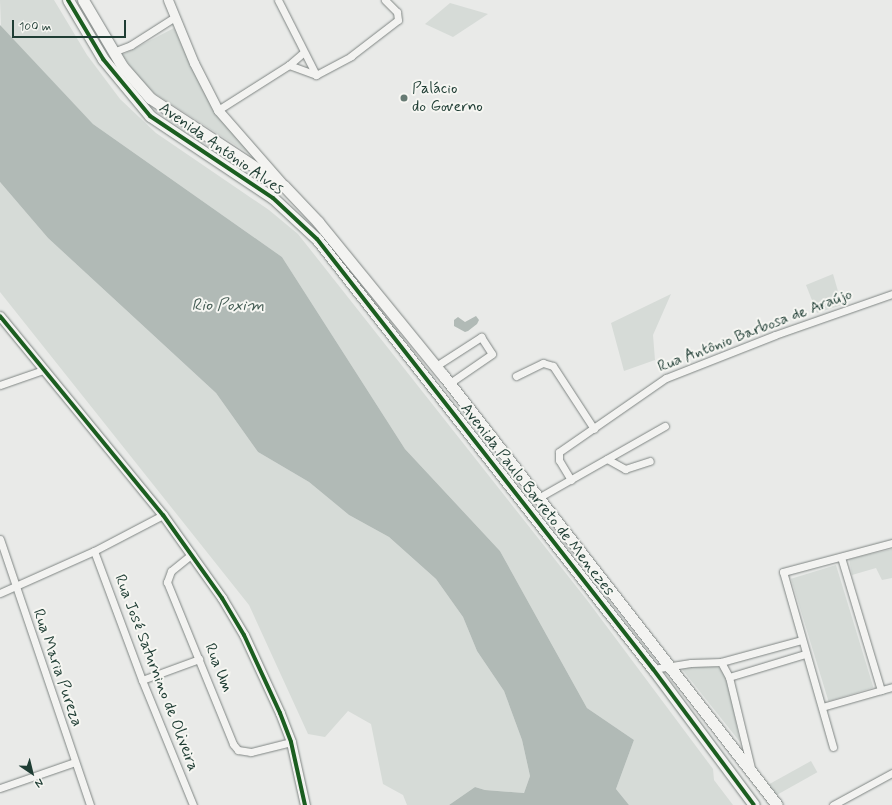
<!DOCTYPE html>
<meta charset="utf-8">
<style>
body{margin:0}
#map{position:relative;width:892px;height:805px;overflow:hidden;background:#e9eae8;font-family:Mynerve,sans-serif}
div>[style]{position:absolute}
.green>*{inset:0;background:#d6dbd7;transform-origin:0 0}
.water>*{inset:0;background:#b1bab6}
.roads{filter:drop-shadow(0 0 1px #7f8583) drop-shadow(0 0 1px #7f8583)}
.minor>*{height:7px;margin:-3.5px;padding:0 3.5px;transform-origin:3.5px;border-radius:3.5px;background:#f3f3f1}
.tertiary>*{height:9px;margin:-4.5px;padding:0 4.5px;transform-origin:4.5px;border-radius:4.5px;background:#f3f3f1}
.primary>*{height:11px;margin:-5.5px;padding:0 5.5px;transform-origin:5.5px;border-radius:5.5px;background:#f3f3f1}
.cycleway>*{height:4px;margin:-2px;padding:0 2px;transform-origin:2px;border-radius:2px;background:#1b5e20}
.dots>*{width:11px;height:11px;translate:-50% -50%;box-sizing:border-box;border:2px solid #f6f6f2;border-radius:50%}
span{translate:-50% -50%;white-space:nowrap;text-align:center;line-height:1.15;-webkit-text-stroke:4px #f6f6f2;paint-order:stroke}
.poi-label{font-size:16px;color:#1f3d34}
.left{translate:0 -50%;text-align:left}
.street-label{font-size:16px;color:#1f3d34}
.water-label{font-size:17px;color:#445c54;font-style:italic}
.north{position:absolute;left:12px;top:753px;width:40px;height:40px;-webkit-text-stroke:3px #f6f6f2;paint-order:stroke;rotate:145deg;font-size:11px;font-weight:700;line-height:16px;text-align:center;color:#1f3d34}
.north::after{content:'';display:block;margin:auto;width:14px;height:18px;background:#1f3d34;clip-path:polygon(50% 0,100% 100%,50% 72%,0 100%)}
.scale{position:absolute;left:12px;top:20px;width:114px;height:18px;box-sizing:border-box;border:2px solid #1f3d34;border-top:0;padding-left:5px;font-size:12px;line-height:14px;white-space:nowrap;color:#1f3d34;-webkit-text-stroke:3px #f6f6f2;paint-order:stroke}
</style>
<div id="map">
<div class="green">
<div style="clip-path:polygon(0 0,54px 0,87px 55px,120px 99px,156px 133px,269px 210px,298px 234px,587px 600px,713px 769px,714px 780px,733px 805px,629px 805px,616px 789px,634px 740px,587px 708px,500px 551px,405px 449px,282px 257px,93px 124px,1px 27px)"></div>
<div style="clip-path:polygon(450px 3px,488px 14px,453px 37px,425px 24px)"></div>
<div style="clip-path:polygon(174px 28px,197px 79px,225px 121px,262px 162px,154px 93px,137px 75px,122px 55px)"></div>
<div style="clip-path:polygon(0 182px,48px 238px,216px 393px,258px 452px,309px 482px,349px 515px,389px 537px,436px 579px,463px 617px,477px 651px,504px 691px,522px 740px,530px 776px,524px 793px,485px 790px,475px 787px,449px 805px,407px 805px,403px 795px,383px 784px,371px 724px,348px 711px,325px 737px,308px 734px,249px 605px,0 292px)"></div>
<div style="clip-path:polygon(833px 274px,842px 305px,817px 313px,806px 285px)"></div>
<div style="clip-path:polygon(671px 294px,653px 335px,655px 360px,624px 371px,611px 323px)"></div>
<div style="clip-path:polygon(892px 549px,892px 578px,882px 580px,876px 568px,852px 575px,849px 559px)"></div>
<div style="left:836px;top:565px;width:128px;height:47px;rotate:73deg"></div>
<div style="clip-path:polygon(716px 666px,726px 672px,740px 742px,681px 668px)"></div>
<div style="left:811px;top:761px;width:13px;height:49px;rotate:61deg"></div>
</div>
<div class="water">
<div style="clip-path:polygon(0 25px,93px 124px,282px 257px,405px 449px,500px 551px,587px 708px,634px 740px,616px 789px,629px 805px,449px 805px,475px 787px,485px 790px,524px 793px,530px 776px,522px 740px,504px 691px,477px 651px,463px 617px,436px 579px,389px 537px,349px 515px,309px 482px,258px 452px,216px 393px,48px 238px,0 182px)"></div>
<div style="clip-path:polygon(476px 316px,479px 320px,477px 324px,468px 331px,465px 332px,454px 326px,454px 320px,458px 317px,465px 322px)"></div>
</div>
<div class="roads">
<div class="minor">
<div style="left:278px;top:0;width:84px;rotate:63.1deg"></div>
<div style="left:113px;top:52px;width:19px;rotate:-21deg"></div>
<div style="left:131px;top:45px;width:52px;rotate:-32.5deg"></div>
<div style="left:289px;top:65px;width:18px;rotate:-41deg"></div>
<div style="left:218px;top:110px;width:84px;rotate:-32.4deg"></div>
<div style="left:289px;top:65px;width:29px;rotate:20deg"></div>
<div style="left:316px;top:75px;width:40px;rotate:-28deg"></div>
<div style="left:351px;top:56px;width:59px;rotate:-37.5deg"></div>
<div style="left:398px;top:20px;width:8px;rotate:-97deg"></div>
<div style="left:397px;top:12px;width:17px;rotate:-135deg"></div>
<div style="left:436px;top:366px;width:54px;rotate:-32.8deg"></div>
<div style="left:481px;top:337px;width:20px;rotate:57deg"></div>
<div style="left:492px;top:354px;width:51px;rotate:145.4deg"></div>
<div style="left:516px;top:376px;width:30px;rotate:-26deg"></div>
<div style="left:543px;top:363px;width:10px;rotate:17deg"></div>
<div style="left:553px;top:366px;width:75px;rotate:56.9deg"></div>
<div style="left:0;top:385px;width:46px;rotate:-19.2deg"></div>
<div style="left:607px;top:459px;width:21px;rotate:29deg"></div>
<div style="left:625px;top:469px;width:26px;rotate:-18deg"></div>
<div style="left:571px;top:480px;width:23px;rotate:-121deg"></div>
<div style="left:559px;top:460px;width:8px;rotate:-90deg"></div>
<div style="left:559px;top:452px;width:130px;rotate:-34.7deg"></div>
<div style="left:666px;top:378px;width:117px;rotate:-21.5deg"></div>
<div style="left:775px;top:335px;width:124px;rotate:-19.3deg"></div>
<div style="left:538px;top:498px;width:146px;rotate:-29.6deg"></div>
<div style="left:0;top:539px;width:281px;rotate:71.3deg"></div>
<div style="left:94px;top:551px;width:138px;rotate:69.6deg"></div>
<div style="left:142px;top:680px;width:135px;rotate:67.8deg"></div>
<div style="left:192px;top:554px;width:27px;rotate:141deg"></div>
<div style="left:171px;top:571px;width:12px;rotate:110deg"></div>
<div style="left:167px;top:582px;width:175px;rotate:67.8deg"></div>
<div style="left:233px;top:744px;width:8px;rotate:50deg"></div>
<div style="left:238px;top:750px;width:13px;rotate:9deg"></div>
<div style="left:251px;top:752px;width:41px;rotate:-14deg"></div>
<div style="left:841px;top:557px;width:139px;rotate:73.3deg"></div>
<div style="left:0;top:593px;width:103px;rotate:-24.1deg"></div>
<div style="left:94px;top:551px;width:78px;rotate:-27.6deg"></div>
<div style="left:721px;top:662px;width:17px;rotate:62deg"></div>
<div style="left:729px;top:677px;width:94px;rotate:76.4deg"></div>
<div style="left:653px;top:669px;width:38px;rotate:-9deg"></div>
<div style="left:691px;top:663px;width:30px;rotate:-2deg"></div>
<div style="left:721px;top:662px;width:84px;rotate:-15.2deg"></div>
<div style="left:729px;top:677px;width:79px;rotate:-16.8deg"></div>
<div style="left:142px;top:680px;width:61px;rotate:-20.2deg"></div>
<div style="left:822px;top:707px;width:73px;rotate:-15.9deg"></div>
<div style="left:833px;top:747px;width:182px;rotate:-105.9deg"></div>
<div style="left:783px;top:572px;width:113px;rotate:-14.9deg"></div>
<div style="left:0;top:788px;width:79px;rotate:-19.1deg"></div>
<div style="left:833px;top:805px;width:67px;rotate:-28.5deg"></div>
</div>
<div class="tertiary">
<div style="left:168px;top:0;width:68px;rotate:67.6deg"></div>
<div style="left:194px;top:63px;width:53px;rotate:62.9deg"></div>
<div style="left:218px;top:110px;width:96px;rotate:48.8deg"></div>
<div style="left:0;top:316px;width:257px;rotate:50.7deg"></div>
<div style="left:163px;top:515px;width:102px;rotate:54.6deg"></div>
<div style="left:222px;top:598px;width:43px;rotate:59.3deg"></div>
<div style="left:244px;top:635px;width:86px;rotate:65.2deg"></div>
<div style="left:280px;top:713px;width:31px;rotate:69deg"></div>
<div style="left:291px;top:742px;width:65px;rotate:77.5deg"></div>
</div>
<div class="primary">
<div style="left:68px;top:0;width:69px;rotate:59.3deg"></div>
<div style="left:103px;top:59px;width:74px;rotate:50.5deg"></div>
<div style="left:150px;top:116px;width:148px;rotate:33.7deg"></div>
<div style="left:273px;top:198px;width:60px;rotate:43deg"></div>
<div style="left:317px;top:239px;width:546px;rotate:52deg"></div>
<div style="left:653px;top:669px;width:169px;rotate:53.4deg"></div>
<div style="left:83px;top:0;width:77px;rotate:59.4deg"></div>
<div style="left:122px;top:66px;width:43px;rotate:48.8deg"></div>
<div style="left:150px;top:98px;width:160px;rotate:33.3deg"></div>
<div style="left:284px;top:186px;width:50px;rotate:46.6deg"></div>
<div style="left:318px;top:222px;width:198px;rotate:50.8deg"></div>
<div style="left:443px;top:375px;width:544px;rotate:52.16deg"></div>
</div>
</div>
<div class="cycleway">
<div style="left:68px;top:0;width:69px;rotate:59.3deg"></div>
<div style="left:103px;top:59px;width:74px;rotate:50.5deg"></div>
<div style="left:150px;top:116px;width:148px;rotate:33.7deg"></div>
<div style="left:273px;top:198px;width:60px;rotate:43deg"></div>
<div style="left:317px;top:239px;width:546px;rotate:52deg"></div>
<div style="left:653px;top:669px;width:169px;rotate:53.4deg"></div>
<div style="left:0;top:316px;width:257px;rotate:50.7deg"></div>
<div style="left:163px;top:515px;width:102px;rotate:54.6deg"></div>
<div style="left:222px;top:598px;width:43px;rotate:59.3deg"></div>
<div style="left:244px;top:635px;width:86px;rotate:65.2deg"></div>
<div style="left:280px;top:713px;width:31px;rotate:69deg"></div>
<div style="left:291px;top:742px;width:65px;rotate:77.5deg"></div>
</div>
<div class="dots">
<div style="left:404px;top:98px;background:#667a73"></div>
</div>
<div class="poi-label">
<span class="left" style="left:412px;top:98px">Palácio<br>do Governo</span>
</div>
<div class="street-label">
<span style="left:221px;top:149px;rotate:35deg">Avenida Antônio Alves</span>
<span style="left:755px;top:331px;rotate:-21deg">Rua Antônio Barbosa de Araújo</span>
<span style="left:537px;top:500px;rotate:52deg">Avenida Paulo Barreto de Menezes</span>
<span style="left:57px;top:668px;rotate:71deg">Rua Maria Pureza</span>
<span style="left:218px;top:668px;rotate:68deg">Rua Um</span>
<span style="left:156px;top:673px;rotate:69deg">Rua José Saturnino de Oliveira</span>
</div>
<div class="water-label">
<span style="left:228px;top:306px">Rio Poxim</span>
</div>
<div class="north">N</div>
<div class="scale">100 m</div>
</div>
